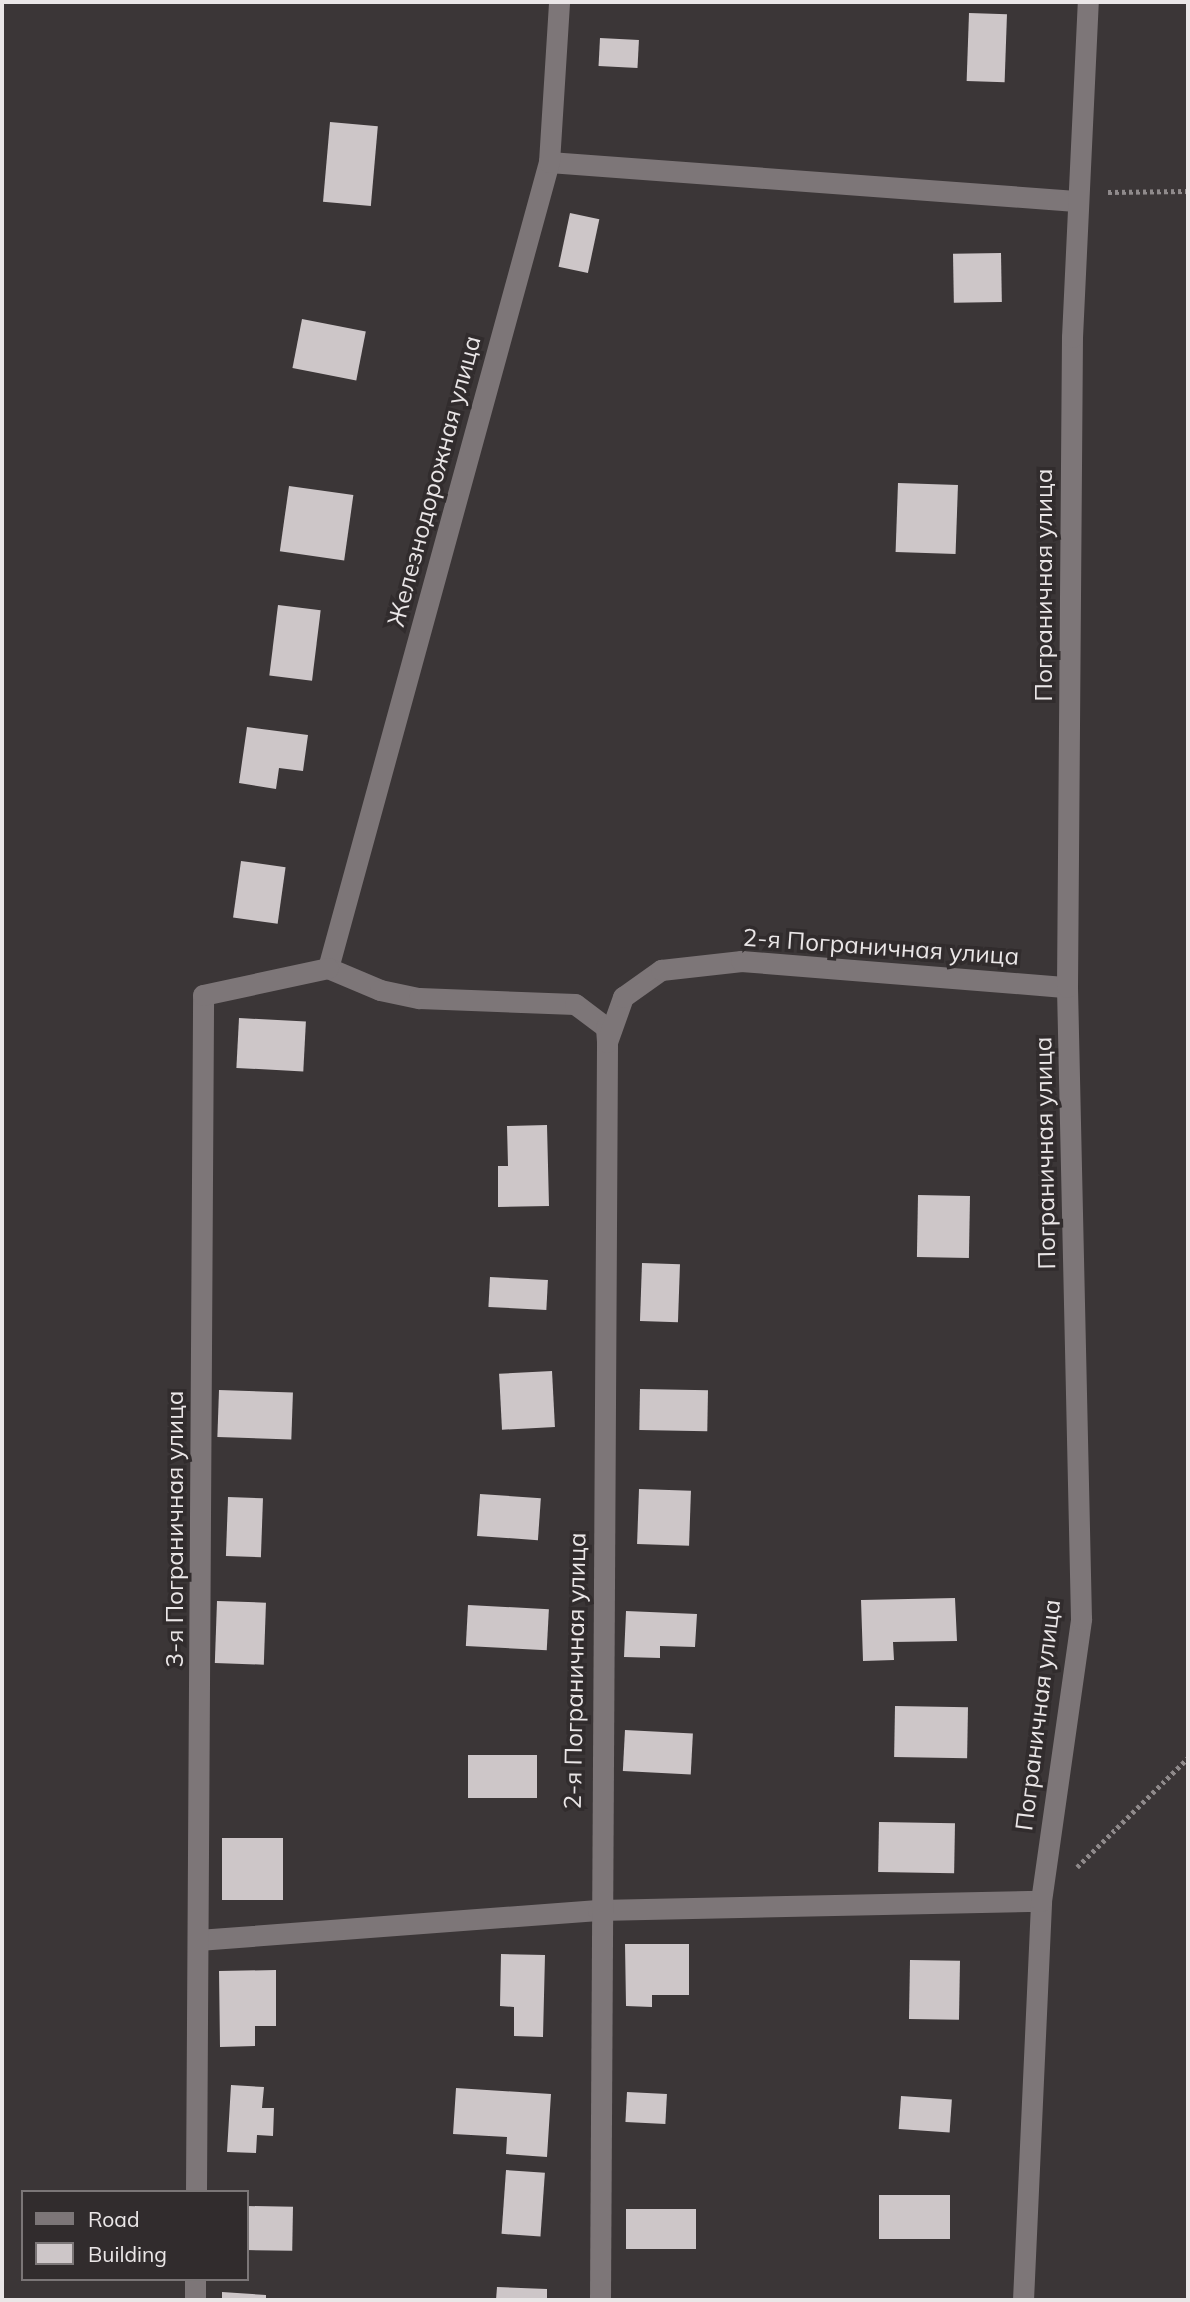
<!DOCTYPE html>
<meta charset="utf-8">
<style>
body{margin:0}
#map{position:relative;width:1190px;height:2302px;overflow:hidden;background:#3b3637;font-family:Mulish,sans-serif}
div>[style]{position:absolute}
.building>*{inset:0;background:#cdc6c8;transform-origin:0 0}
.path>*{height:4.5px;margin-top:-2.25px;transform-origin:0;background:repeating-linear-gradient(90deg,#8f8a8b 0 3.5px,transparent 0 7px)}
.minor>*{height:21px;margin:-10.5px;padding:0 10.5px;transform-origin:10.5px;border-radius:10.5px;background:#7d7678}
span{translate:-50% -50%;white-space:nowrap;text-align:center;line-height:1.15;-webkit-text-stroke:7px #312c2d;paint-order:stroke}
.street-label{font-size:24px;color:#eae6e7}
.frame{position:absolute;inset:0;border:4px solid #eae6e7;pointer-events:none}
.legend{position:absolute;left:21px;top:2190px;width:228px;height:91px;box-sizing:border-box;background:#312c2d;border:2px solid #7b7677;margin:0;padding:9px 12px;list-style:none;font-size:21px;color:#eae6e7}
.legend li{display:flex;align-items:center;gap:14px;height:35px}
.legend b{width:35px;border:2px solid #7b7677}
</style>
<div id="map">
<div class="building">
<div style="left:969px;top:13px;width:38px;height:68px;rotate:2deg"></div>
<div style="left:600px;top:38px;width:39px;height:28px;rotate:3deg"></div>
<div style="left:330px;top:122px;width:48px;height:80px;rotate:5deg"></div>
<div style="left:570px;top:213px;width:30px;height:55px;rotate:12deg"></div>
<div style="left:1001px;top:253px;width:49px;height:48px;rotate:89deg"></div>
<div style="left:302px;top:319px;width:65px;height:50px;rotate:11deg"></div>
<div style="left:898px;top:483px;width:60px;height:69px;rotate:2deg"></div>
<div style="left:289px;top:486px;width:65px;height:66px;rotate:8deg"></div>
<div style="left:278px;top:605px;width:43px;height:71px;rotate:7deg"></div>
<div style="clip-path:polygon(247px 727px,308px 735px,303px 771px,279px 768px,276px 789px,239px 783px)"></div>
<div style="left:241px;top:861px;width:45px;height:57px;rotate:8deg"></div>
<div style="left:239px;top:1018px;width:67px;height:50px;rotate:3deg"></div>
<div style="clip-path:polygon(547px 1125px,549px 1206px,498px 1207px,498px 1166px,508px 1166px,507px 1126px)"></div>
<div style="left:918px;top:1195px;width:52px;height:62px;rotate:1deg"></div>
<div style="left:642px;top:1263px;width:38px;height:58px;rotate:2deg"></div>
<div style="left:490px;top:1277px;width:58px;height:30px;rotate:3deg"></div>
<div style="left:552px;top:1371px;width:56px;height:53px;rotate:87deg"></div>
<div style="left:640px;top:1389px;width:68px;height:41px;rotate:1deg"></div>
<div style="left:219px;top:1390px;width:74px;height:47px;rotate:2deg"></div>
<div style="left:639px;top:1489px;width:52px;height:55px;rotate:2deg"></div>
<div style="left:480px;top:1494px;width:61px;height:42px;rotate:4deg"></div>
<div style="left:228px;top:1497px;width:35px;height:59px;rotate:2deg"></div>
<div style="clip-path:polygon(955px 1598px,957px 1641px,893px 1642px,894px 1660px,863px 1661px,861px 1600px)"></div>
<div style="left:217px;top:1601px;width:49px;height:62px;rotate:2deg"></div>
<div style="left:468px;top:1605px;width:81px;height:41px;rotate:3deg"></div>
<div style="clip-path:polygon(626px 1611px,697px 1614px,695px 1647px,660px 1646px,660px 1658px,624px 1657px)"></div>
<div style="left:895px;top:1706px;width:73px;height:51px;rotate:1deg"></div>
<div style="left:625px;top:1730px;width:68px;height:41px;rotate:3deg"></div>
<div style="left:468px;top:1755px;width:69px;height:43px"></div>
<div style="left:879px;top:1822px;width:76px;height:50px;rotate:1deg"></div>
<div style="left:222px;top:1838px;width:61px;height:62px"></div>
<div style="clip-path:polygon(625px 1944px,689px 1944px,689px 1995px,652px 1995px,652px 2007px,626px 2006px)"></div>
<div style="clip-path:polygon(501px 1954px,545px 1955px,543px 2037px,514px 2036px,514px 2007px,500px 2006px)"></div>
<div style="left:910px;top:1960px;width:50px;height:59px;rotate:1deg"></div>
<div style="clip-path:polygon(276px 1970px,276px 2026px,255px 2026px,255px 2046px,220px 2047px,219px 1971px)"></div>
<div style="clip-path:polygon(231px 2085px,264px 2087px,262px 2108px,274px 2108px,273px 2136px,257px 2135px,256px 2153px,227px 2152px)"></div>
<div style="clip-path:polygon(456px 2088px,551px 2094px,547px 2157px,506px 2154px,507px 2137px,453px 2134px)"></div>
<div style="left:627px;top:2092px;width:40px;height:30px;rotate:3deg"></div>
<div style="left:901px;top:2096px;width:51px;height:33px;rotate:4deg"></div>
<div style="left:506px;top:2170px;width:39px;height:64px;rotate:4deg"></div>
<div style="left:950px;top:2195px;width:44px;height:71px;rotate:90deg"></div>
<div style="left:247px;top:2206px;width:46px;height:44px;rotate:1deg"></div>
<div style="left:626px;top:2209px;width:70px;height:40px"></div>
<div style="clip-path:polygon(497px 2287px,547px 2289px,547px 2300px,496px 2300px)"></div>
<div style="clip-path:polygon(222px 2292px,266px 2295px,266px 2300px,222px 2300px)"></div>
</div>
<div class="path">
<div style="left:1108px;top:192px;width:80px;rotate:-0.7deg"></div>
<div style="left:1077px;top:1867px;width:156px;rotate:-44.5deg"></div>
</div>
<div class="minor">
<div style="left:549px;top:162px;width:528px;rotate:4.23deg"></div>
<div style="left:328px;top:968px;width:836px;rotate:-74.67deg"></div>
<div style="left:549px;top:162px;width:160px;rotate:-86.4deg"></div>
<div style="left:328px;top:968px;width:56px;rotate:22.9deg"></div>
<div style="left:380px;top:990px;width:40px;rotate:12deg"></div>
<div style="left:419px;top:998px;width:156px;rotate:2.2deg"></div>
<div style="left:575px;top:1004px;width:39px;rotate:37deg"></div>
<div style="left:606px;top:1027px;width:15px;rotate:86deg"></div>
<div style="left:198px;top:1940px;width:401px;rotate:-4.3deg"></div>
<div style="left:598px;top:1910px;width:443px;rotate:-1.2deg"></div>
<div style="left:196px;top:2192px;width:1197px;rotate:-89.66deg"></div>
<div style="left:203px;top:995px;width:128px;rotate:-12.2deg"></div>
<div style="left:195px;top:2300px;width:21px;rotate:-90deg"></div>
<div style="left:600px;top:2300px;width:1258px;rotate:-89.68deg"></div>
<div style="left:607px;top:1042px;width:48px;rotate:-70.4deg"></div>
<div style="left:623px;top:997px;width:47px;rotate:-35.4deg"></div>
<div style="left:661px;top:970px;width:81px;rotate:-6.4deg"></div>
<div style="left:741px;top:961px;width:327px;rotate:4.6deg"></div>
<div style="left:1023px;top:2300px;width:399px;rotate:-87.4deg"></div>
<div style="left:1041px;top:1901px;width:285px;rotate:-81.9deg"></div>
<div style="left:1081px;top:1619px;width:632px;rotate:-91.27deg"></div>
<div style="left:1067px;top:987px;width:650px;rotate:-89.56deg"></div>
<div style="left:1072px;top:337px;width:335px;rotate:-87.3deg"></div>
</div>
<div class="street-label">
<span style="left:434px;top:481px;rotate:-75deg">Железнодорожная улица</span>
<span style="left:1044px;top:585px;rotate:-90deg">Пограничная улица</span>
<span style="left:881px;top:947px;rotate:4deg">2-я Пограничная улица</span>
<span style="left:1045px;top:1153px;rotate:-91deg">Пограничная улица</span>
<span style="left:175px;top:1529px;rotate:-90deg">3-я Пограничная улица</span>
<span style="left:575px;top:1671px;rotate:-89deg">2-я Пограничная улица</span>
<span style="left:1038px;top:1715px;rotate:-83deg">Пограничная улица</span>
</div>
<div class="frame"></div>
<ul class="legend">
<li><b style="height:9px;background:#7d7678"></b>Road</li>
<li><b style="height:19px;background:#cdc6c8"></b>Building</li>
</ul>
</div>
